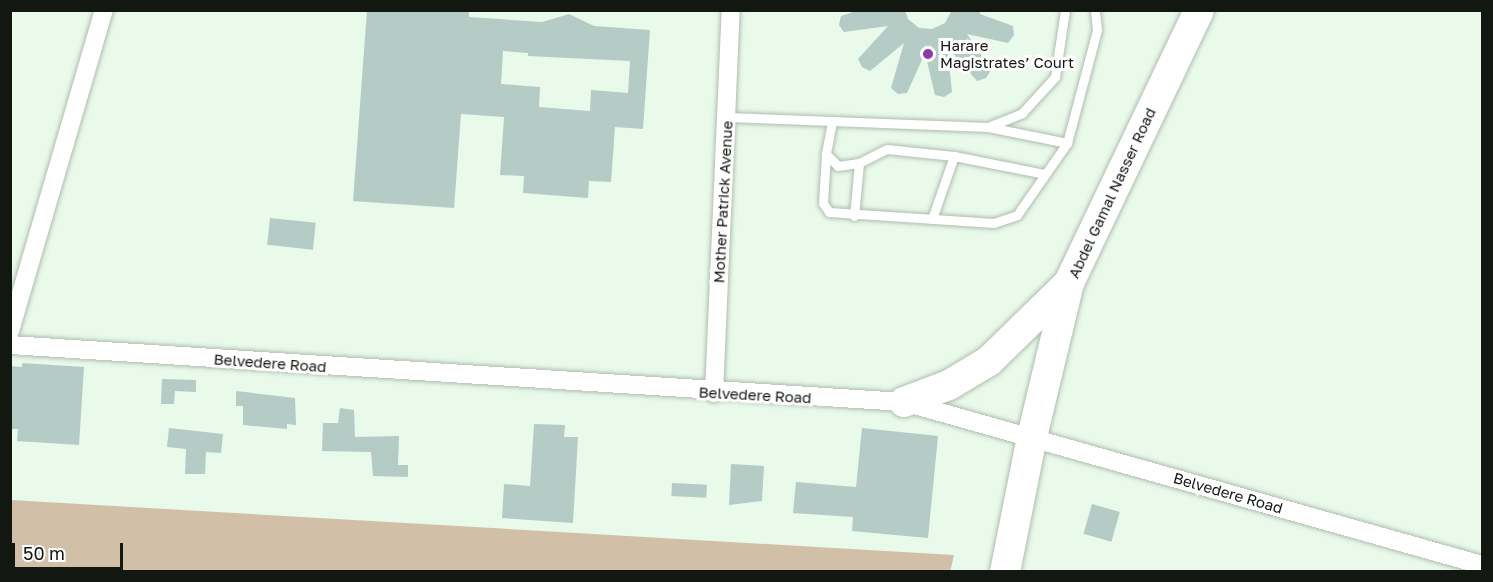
<!DOCTYPE html>
<meta charset="utf-8">
<style>
body{margin:0}
#map{position:relative;width:1493px;height:582px;overflow:hidden;background:#e9f9ea;font-family:"Golos Text",sans-serif}
div>[style]{position:absolute}
.green>*{inset:0;background:#d1c0a7}
.building>*{inset:0;background:#b4cbc6;transform-origin:0 0}
.roads{filter:drop-shadow(0 0 2px #afbdaf) drop-shadow(0 0 2px #afbdaf)}
.service>*{height:9px;margin:-4.5px;padding:0 4.5px;transform-origin:4.5px;border-radius:4.5px;background:#fff}
.minor>*{height:18px;margin:-9px;padding:0 9px;transform-origin:9px;border-radius:9px;background:#fff}
.trunk>*{height:30px;margin:-15px;padding:0 15px;transform-origin:15px;border-radius:15px;background:#fff}
.dots>*{width:16px;height:16px;translate:-50% -50%;box-sizing:border-box;border:3px solid #fff;border-radius:50%}
span{translate:-50% -50%;white-space:nowrap;text-align:center;line-height:1.15;-webkit-text-stroke:6px #fff;paint-order:stroke}
.poi-label{font-size:15px;color:#121712}
.left{translate:0 -50%;text-align:left}
.street-label{font-size:15px;color:#121712}
.frame{position:absolute;inset:0;border:12px solid #121712;pointer-events:none}
.scale{position:absolute;left:12px;top:543px;width:111px;height:27px;box-sizing:border-box;border:3px solid #121712;border-top:0;padding-left:8px;font-size:18px;line-height:21px;white-space:nowrap;color:#121712;-webkit-text-stroke:4px #fff;paint-order:stroke}
</style>
<div id="map">
<div class="green">
<div style="clip-path:polygon(11px 500px,954px 555px,950px 572px,11px 571px)"></div>
</div>
<div class="building">
<div style="clip-path:polygon(evenodd,367px 10px,469px 10px,469px 17px,542px 22px,569px 14px,594px 26px,650px 30px,643px 129px,615px 127px,611px 182px,589px 181px,588px 198px,523px 193px,524px 176px,500px 175px,504px 117px,461px 114px,454px 208px,353px 201px,367px 10px,503px 51px,528px 53px,528px 56px,630px 61px,628px 93px,591px 90px,590px 111px,539px 107px,540px 87px,501px 84px,503px 51px)"></div>
<div style="clip-path:polygon(859px 10px,905px 10px,908px 19px,919px 28px,932px 29px,945px 23px,952px 10px,980px 10px,980px 14px,1013px 26px,1014px 35px,1008px 43px,967px 34px,991px 70px,986px 78px,977px 81px,947px 46px,952px 92px,944px 97px,935px 95px,925px 53px,907px 93px,898px 94px,891px 88px,904px 43px,870px 71px,862px 67px,858px 59px,888px 26px,844px 32px,839px 25px,841px 16px)"></div>
<div style="left:270px;top:218px;width:46px;height:27px;rotate:6deg"></div>
<div style="clip-path:polygon(22px 363px,84px 367px,79px 445px,17px 441px,18px 429px,10px 429px,10px 366px,22px 367px)"></div>
<div style="clip-path:polygon(162px 379px,196px 380px,196px 392px,175px 391px,174px 404px,161px 404px)"></div>
<div style="clip-path:polygon(236px 391px,295px 398px,296px 425px,287px 424px,287px 429px,243px 425px,243px 406px,236px 406px)"></div>
<div style="clip-path:polygon(340px 408px,354px 410px,355px 437px,399px 436px,398px 465px,408px 465px,408px 477px,373px 476px,371px 452px,322px 451px,323px 423px,338px 423px)"></div>
<div style="clip-path:polygon(534px 424px,565px 425px,564px 437px,578px 437px,573px 523px,502px 518px,504px 484px,530px 486px)"></div>
<div style="clip-path:polygon(169px 428px,223px 434px,221px 453px,206px 452px,205px 474px,185px 474px,186px 449px,167px 447px)"></div>
<div style="clip-path:polygon(862px 428px,938px 436px,928px 538px,852px 531px,853px 517px,793px 513px,796px 482px,856px 487px)"></div>
<div style="clip-path:polygon(731px 464px,764px 466px,762px 501px,729px 505px)"></div>
<div style="left:672px;top:483px;width:35px;height:13px;rotate:3deg"></div>
<div style="left:1092px;top:504px;width:29px;height:31px;rotate:16deg"></div>
</div>
<div class="roads">
<div class="service">
<div style="left:728px;top:117px;width:260px;rotate:2.2deg"></div>
<div style="left:988px;top:127px;width:37px;rotate:-22deg"></div>
<div style="left:1022px;top:113px;width:49px;rotate:-47.5deg"></div>
<div style="left:1055px;top:77px;width:68px;rotate:-81.5deg"></div>
<div style="left:832px;top:122px;width:33px;rotate:101deg"></div>
<div style="left:826px;top:154px;width:17px;rotate:45deg"></div>
<div style="left:838px;top:166px;width:21px;rotate:-8deg"></div>
<div style="left:859px;top:163px;width:31px;rotate:-27deg"></div>
<div style="left:887px;top:149px;width:67px;rotate:6deg"></div>
<div style="left:954px;top:156px;width:93px;rotate:11.2deg"></div>
<div style="left:988px;top:127px;width:81px;rotate:11.4deg"></div>
<div style="left:826px;top:154px;width:49px;rotate:93.5deg"></div>
<div style="left:823px;top:203px;width:11px;rotate:56deg"></div>
<div style="left:829px;top:212px;width:165px;rotate:3.8deg"></div>
<div style="left:994px;top:223px;width:24px;rotate:-19deg"></div>
<div style="left:1017px;top:215px;width:88px;rotate:-55.2deg"></div>
<div style="left:1067px;top:143px;width:117px;rotate:-75.1deg"></div>
<div style="left:1097px;top:30px;width:20px;rotate:-96deg"></div>
<div style="left:854px;top:216px;width:53px;rotate:-84.6deg"></div>
<div style="left:932px;top:219px;width:67px;rotate:-70.8deg"></div>
</div>
<div class="minor">
<div style="left:10px;top:331px;width:334px;rotate:-73.7deg"></div>
<div style="left:10px;top:345px;width:896px;rotate:3.65deg"></div>
<div style="left:904px;top:402px;width:601px;rotate:15.75deg"></div>
<div style="left:714px;top:393px;width:383px;rotate:-87.5deg"></div>
</div>
<div class="trunk">
<div style="left:904px;top:402px;width:48px;rotate:-20.7deg"></div>
<div style="left:949px;top:385px;width:47px;rotate:-31deg"></div>
<div style="left:989px;top:361px;width:112px;rotate:-44.3deg"></div>
<div style="left:1005px;top:572px;width:138px;rotate:-78.7deg"></div>
<div style="left:1032px;top:437px;width:158px;rotate:-76.5deg"></div>
<div style="left:1069px;top:283px;width:302px;rotate:-64.5deg"></div>
</div>
</div>
<div class="dots">
<div style="left:928px;top:54px;background:#8e3aa8"></div>
</div>
<div class="poi-label">
<span class="left" style="left:940px;top:54px">Harare<br>Magistrates’ Court</span>
</div>
<div class="street-label">
<span style="left:1112px;top:193px;rotate:-65deg">Abdel Gamal Nasser Road</span>
<span style="left:723px;top:202px;rotate:-87deg">Mother Patrick Avenue</span>
<span style="left:270px;top:363px;rotate:4deg">Belvedere Road</span>
<span style="left:755px;top:395px;rotate:3deg">Belvedere Road</span>
<span style="left:1228px;top:493px;rotate:16deg">Belvedere Road</span>
</div>
<div class="frame"></div>
<div class="scale">50 m</div>
</div>
